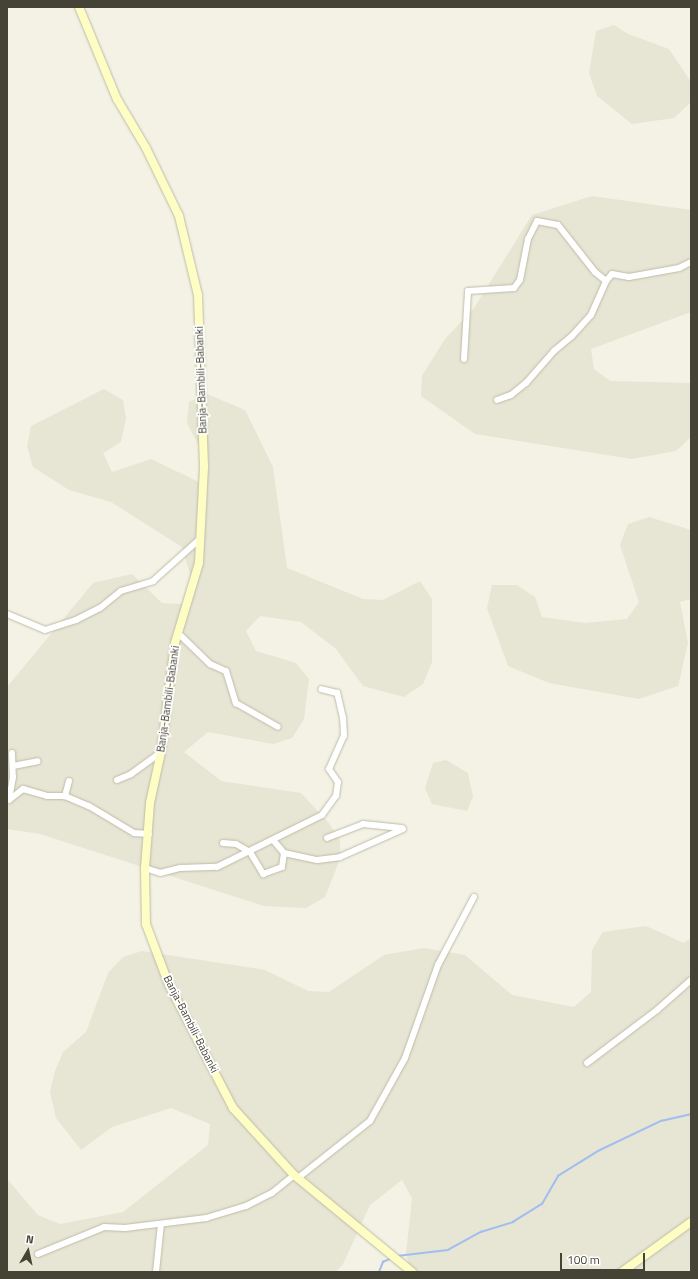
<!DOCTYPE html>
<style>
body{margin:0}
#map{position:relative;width:698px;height:1279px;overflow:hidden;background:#f3f2e5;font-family:"Titillium Web",sans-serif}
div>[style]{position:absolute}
.residential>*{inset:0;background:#e7e5d3}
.stream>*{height:1.5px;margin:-0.75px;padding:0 0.75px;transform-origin:0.75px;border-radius:0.75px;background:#a1bef0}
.roads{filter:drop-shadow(0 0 1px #bebca8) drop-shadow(0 0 1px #bebca8)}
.street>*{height:6px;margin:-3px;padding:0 3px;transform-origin:3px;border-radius:3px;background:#fff}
.secondary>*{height:8px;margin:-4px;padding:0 4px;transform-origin:4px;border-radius:4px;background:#fefec4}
span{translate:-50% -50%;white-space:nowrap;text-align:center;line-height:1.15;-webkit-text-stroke:3.5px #fff;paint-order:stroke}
.street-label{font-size:11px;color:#454335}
.frame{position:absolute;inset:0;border:8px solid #454335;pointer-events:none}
.north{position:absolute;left:8px;top:1231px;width:40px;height:40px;-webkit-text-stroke:3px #fff;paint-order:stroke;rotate:9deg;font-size:11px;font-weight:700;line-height:16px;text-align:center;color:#454335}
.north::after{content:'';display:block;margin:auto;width:14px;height:18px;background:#454335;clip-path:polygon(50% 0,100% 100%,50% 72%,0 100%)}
.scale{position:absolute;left:560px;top:1253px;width:85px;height:18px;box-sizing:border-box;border:2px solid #454335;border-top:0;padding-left:5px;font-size:12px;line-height:14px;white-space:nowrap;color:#454335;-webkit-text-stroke:3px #fff;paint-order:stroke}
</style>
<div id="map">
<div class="residential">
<div style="clip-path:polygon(614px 25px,628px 34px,669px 49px,691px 82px,690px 103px,674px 118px,632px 124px,597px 96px,589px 73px,596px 31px)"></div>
<div style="clip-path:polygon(592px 196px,691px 210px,691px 312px,591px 349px,594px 369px,610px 381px,691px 383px,691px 437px,676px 451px,632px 459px,475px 434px,421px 396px,422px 376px,445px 339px,474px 308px,532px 215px)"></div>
<div style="clip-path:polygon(104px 389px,123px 400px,126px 419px,121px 442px,103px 453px,112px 472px,151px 459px,203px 484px,208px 463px,187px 423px,189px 402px,207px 394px,245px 410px,273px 467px,287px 568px,363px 599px,383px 600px,420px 581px,432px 599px,432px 662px,423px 684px,404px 697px,363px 686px,336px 649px,301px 622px,260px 616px,246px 631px,256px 651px,296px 663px,309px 679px,304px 719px,292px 738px,273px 744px,208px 732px,184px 752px,221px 781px,301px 793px,328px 822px,340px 840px,340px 859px,325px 897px,306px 908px,264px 906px,40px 834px,7px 829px,7px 687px,93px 583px,132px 574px,162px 603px,182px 604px,194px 588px,182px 547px,111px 502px,69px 490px,33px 467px,27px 446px,31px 426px)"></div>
<div style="clip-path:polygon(649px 517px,691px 530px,691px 599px,680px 602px,688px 643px,678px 686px,639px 699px,549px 683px,508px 666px,487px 608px,492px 585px,517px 585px,535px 597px,542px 617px,585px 623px,627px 619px,639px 602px,620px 545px,628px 524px)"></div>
<div style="clip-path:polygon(446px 760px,468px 773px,473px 796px,467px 811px,432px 804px,425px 788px,433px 763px)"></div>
<div style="clip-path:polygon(646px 926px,684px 943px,691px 938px,691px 1272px,411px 1272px,406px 1254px,412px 1198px,402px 1180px,370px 1205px,343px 1264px,336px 1272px,7px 1272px,7px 1179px,38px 1215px,60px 1224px,123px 1212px,208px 1145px,210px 1124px,171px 1108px,112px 1127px,81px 1150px,56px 1118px,50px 1092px,55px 1071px,63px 1052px,86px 1032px,108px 973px,123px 957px,142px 951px,265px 970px,308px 991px,329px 992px,384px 955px,424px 948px,465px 955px,512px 995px,574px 1007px,591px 992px,592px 950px,603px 932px)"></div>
</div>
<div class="stream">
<div style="left:397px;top:1256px;width:51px;rotate:-6.7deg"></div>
<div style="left:448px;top:1250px;width:38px;rotate:-29deg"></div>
<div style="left:481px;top:1232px;width:34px;rotate:-17deg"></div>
<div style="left:513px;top:1222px;width:34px;rotate:-32deg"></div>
<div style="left:542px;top:1204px;width:32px;rotate:-60deg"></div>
<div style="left:558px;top:1176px;width:47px;rotate:-32deg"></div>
<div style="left:598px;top:1151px;width:70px;rotate:-25.5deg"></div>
<div style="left:661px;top:1121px;width:31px;rotate:-13deg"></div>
<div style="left:379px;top:1272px;width:11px;rotate:-68deg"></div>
<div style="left:383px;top:1262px;width:10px;rotate:-24deg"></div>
</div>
<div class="roads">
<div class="street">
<div style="left:464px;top:359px;width:68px;rotate:-86.6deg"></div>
<div style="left:468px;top:291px;width:46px;rotate:-3.7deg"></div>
<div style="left:514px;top:288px;width:10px;rotate:-53deg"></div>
<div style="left:520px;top:280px;width:42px;rotate:-79deg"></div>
<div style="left:528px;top:239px;width:20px;rotate:-63deg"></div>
<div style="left:537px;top:221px;width:21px;rotate:11deg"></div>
<div style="left:558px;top:225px;width:60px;rotate:51.8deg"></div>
<div style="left:595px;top:272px;width:14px;rotate:39deg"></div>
<div style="left:497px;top:400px;width:15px;rotate:-20deg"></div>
<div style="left:511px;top:395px;width:19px;rotate:-39deg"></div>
<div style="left:526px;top:383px;width:43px;rotate:-48.8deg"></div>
<div style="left:554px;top:351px;width:23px;rotate:-40deg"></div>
<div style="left:572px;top:336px;width:28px;rotate:-48deg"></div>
<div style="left:591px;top:315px;width:37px;rotate:-66deg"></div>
<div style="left:606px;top:281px;width:9px;rotate:-49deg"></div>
<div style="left:612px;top:274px;width:17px;rotate:10deg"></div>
<div style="left:629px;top:277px;width:51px;rotate:-10.2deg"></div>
<div style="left:679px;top:268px;width:13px;rotate:-27deg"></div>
<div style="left:7px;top:614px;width:41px;rotate:22.8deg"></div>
<div style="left:45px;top:630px;width:33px;rotate:-18deg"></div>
<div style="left:76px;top:620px;width:27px;rotate:-27deg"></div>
<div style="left:100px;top:608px;width:27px;rotate:-39deg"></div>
<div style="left:121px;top:591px;width:34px;rotate:-17deg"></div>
<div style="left:153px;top:581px;width:64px;rotate:-41.9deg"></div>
<div style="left:178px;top:633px;width:45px;rotate:44.1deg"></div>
<div style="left:210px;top:664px;width:17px;rotate:24deg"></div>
<div style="left:226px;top:671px;width:34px;rotate:73deg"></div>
<div style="left:236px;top:703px;width:48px;rotate:29.7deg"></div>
<div style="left:12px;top:753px;width:24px;rotate:88deg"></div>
<div style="left:13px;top:777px;width:23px;rotate:100deg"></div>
<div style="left:9px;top:800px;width:18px;rotate:-38deg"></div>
<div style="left:23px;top:789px;width:25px;rotate:16deg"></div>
<div style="left:47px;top:796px;width:18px"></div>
<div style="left:13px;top:766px;width:25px;rotate:-11deg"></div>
<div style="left:117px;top:780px;width:15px;rotate:-23deg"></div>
<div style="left:131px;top:774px;width:37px;rotate:-36deg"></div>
<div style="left:69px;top:781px;width:16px;rotate:105deg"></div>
<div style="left:65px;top:796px;width:26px;rotate:23deg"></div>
<div style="left:89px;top:806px;width:52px;rotate:31deg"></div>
<div style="left:134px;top:833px;width:15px;rotate:4deg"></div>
<div style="left:327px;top:838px;width:39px;rotate:-21deg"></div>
<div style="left:363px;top:824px;width:39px;rotate:6deg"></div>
<div style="left:223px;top:843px;width:13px;rotate:4deg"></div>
<div style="left:236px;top:844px;width:16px;rotate:30deg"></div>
<div style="left:250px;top:852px;width:26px;rotate:59deg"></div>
<div style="left:263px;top:874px;width:20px;rotate:-20deg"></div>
<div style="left:282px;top:867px;width:14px;rotate:-82deg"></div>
<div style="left:284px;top:853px;width:17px;rotate:-130deg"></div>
<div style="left:284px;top:853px;width:34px;rotate:12deg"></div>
<div style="left:317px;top:860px;width:23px;rotate:-7deg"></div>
<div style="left:340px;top:857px;width:69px;rotate:-24deg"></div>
<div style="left:145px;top:868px;width:16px;rotate:18deg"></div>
<div style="left:160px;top:873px;width:21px;rotate:-14deg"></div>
<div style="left:180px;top:868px;width:37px;rotate:-2deg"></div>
<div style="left:217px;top:867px;width:117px;rotate:-26.3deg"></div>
<div style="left:322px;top:815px;width:24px;rotate:-54deg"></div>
<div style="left:336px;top:796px;width:14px;rotate:-82deg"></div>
<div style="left:338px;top:782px;width:16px;rotate:-125deg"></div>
<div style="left:329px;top:769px;width:36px;rotate:-66deg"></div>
<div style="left:344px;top:736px;width:18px;rotate:-93deg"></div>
<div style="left:343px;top:718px;width:26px;rotate:-103deg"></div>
<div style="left:337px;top:693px;width:16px;rotate:-166deg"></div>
<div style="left:587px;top:1063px;width:88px;rotate:-37.1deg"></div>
<div style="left:657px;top:1010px;width:45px;rotate:-41.4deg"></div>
<div style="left:298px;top:1178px;width:92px;rotate:-38.4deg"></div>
<div style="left:370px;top:1121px;width:72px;rotate:-60.9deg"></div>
<div style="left:405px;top:1058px;width:99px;rotate:-70.5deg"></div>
<div style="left:438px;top:965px;width:77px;rotate:-62.1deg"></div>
<div style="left:38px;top:1254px;width:71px;rotate:-22.2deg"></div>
<div style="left:104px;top:1227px;width:21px;rotate:3deg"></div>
<div style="left:125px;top:1228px;width:82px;rotate:-7deg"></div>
<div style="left:206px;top:1218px;width:42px;rotate:-16.7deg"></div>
<div style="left:246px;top:1206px;width:29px;rotate:-27deg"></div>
<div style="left:272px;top:1193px;width:28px;rotate:-39deg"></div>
<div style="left:156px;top:1272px;width:48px;rotate:-84.1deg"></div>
</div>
<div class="secondary">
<div style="left:79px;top:7px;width:100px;rotate:67.6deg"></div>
<div style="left:117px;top:99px;width:57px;rotate:59.4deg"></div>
<div style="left:146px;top:148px;width:76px;rotate:64.1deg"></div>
<div style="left:179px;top:216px;width:81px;rotate:76.5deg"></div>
<div style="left:198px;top:295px;width:172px;rotate:88deg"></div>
<div style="left:204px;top:467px;width:96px;rotate:93deg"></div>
<div style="left:199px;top:563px;width:84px;rotate:106.7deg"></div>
<div style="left:175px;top:643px;width:110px;rotate:97.3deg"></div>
<div style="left:161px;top:752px;width:52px;rotate:102.2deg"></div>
<div style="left:150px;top:803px;width:65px;rotate:94.4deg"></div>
<div style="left:145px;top:868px;width:56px;rotate:89deg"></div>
<div style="left:146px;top:924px;width:65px;rotate:69.3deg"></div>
<div style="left:169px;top:985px;width:139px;rotate:62.5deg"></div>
<div style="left:233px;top:1108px;width:91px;rotate:47.7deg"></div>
<div style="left:294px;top:1175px;width:153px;rotate:39.4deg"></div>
<div style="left:622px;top:1272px;width:85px;rotate:-35.9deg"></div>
</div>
</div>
<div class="street-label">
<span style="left:201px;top:380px;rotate:-92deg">Banja-Bambili-Babanki</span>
<span style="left:168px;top:699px;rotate:-82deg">Banja-Bambili-Babanki</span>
<span style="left:191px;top:1024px;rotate:63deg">Banja-Bambili-Babanki</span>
</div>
<div class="frame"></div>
<div class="north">N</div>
<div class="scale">100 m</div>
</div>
